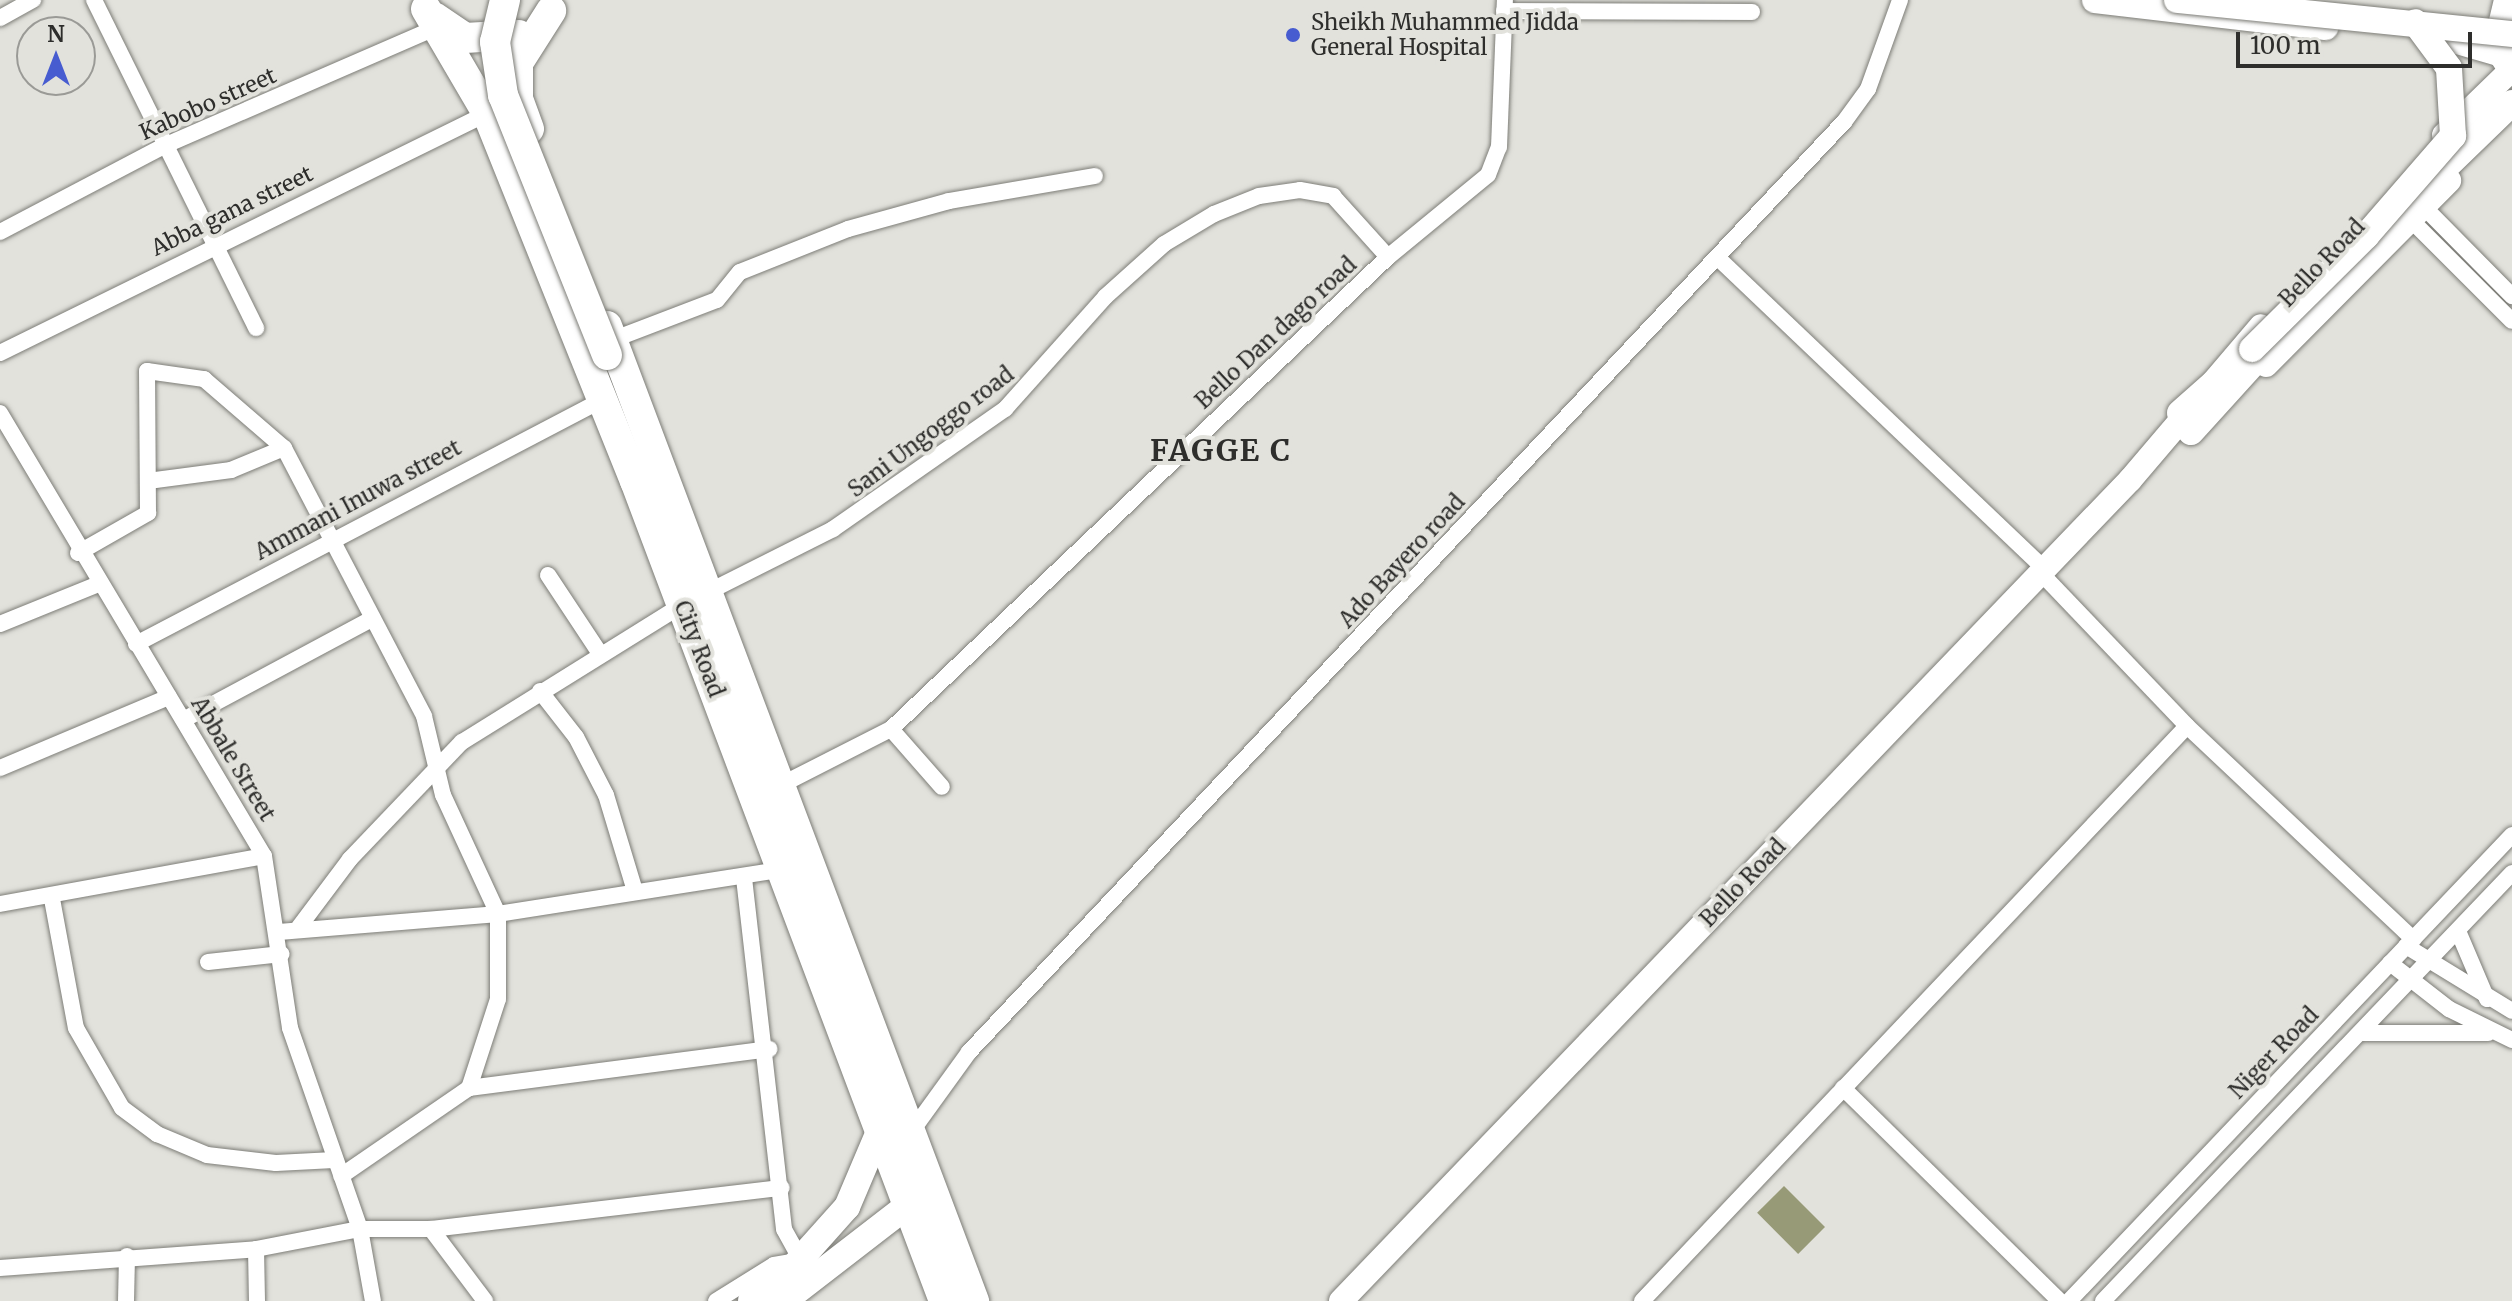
<!DOCTYPE html>
<style>
body{margin:0}
#map{position:relative;width:2512px;height:1301px;overflow:hidden;background:#e2e2dc;font-family:Merriweather,serif}
div>[style]{position:absolute}
.water>*{inset:0;background:#979a77;transform-origin:0 0}
.roads{filter:drop-shadow(0 0 2px #7d7d77) drop-shadow(0 0 2px #7d7d77)}
.street>*{height:16px;margin:-8px;padding:0 8px;transform-origin:8px;border-radius:8px;background:#fff}
.secondary>*{height:24px;margin:-12px;padding:0 12px;transform-origin:12px;border-radius:12px;background:#fff}
.primary>*{height:26px;margin:-13px;padding:0 13px;transform-origin:13px;border-radius:13px;background:#fff}
.highway>*{height:30px;margin:-15px;padding:0 15px;transform-origin:15px;border-radius:15px;background:#fff}
.bridges{filter:drop-shadow(0 0 2px #7d7d77) drop-shadow(0 0 2px #7d7d77)}
.primary-bridge>*{height:26px;margin:-13px;padding:0 13px;transform-origin:13px;border-radius:13px;background:#fff}
.highway-bridge>*{height:30px;margin:-15px;padding:0 15px;transform-origin:15px;border-radius:15px;background:#fff}
.dots>*{width:22px;height:22px;translate:-50% -50%;box-sizing:border-box;border:4px solid #e2e2dc;border-radius:50%}
span{translate:-50% -50%;white-space:nowrap;text-align:center;line-height:1.15;-webkit-text-stroke:8px #e2e2dc;paint-order:stroke}
.poi-label{font-size:22px;color:#2e2e2c}
.left{translate:0 -50%;text-align:left}
.street-label{font-size:22px;color:#2e2e2c}
.district-label{font-size:30px;color:#2e2e2c;font-weight:700;letter-spacing:2px}
.north{position:absolute;left:16px;top:16px;width:80px;height:80px;box-sizing:border-box;background:#e2e2dc;border:2px solid #9a9a96;border-radius:50%;rotate:0deg;font-size:22px;font-weight:700;line-height:32px;text-align:center;color:#2e2e2c}
.north::after{content:'';display:block;margin:auto;width:28px;height:36px;background:#475cd0;clip-path:polygon(50% 0,100% 100%,50% 72%,0 100%)}
.scale{position:absolute;left:2236px;top:32px;width:236px;height:36px;box-sizing:border-box;border:4px solid #2e2e2c;border-top:0;padding-left:10px;font-size:24px;line-height:28px;white-space:nowrap;color:#2e2e2c;-webkit-text-stroke:6px #e2e2dc;paint-order:stroke}
</style>
<div id="map">
<div class="water">
<div style="left:1784px;top:1186px;width:58px;height:38px;rotate:45deg"></div>
</div>
<div class="roads">
<div class="street">
<div style="left:94px;top:0;width:366px;rotate:63.7deg"></div>
<div style="left:1504px;top:11px;width:248px;rotate:0.2deg"></div>
<div style="left:0;top:18px;width:38px;rotate:-29deg"></div>
<div style="left:2423px;top:206px;width:127px;rotate:45.3deg"></div>
<div style="left:2410px;top:219px;width:144px;rotate:45deg"></div>
<div style="left:0;top:232px;width:187px;rotate:-27.7deg"></div>
<div style="left:166px;top:145px;width:296px;rotate:-23.5deg"></div>
<div style="left:1718px;top:258px;width:448px;rotate:43.6deg"></div>
<div style="left:612px;top:340px;width:112px;rotate:-20.9deg"></div>
<div style="left:717px;top:300px;width:36px;rotate:-51deg"></div>
<div style="left:740px;top:272px;width:116px;rotate:-21.7deg"></div>
<div style="left:848px;top:229px;width:105px;rotate:-15.5deg"></div>
<div style="left:949px;top:201px;width:148px;rotate:-9.7deg"></div>
<div style="left:0;top:353px;width:546px;rotate:-26.19deg"></div>
<div style="left:0;top:413px;width:516px;rotate:59.21deg"></div>
<div style="left:264px;top:856px;width:174px;rotate:81.4deg"></div>
<div style="left:290px;top:1028px;width:213px;rotate:70.8deg"></div>
<div style="left:360px;top:1229px;width:73px;rotate:79.8deg"></div>
<div style="left:148px;top:481px;width:84px;rotate:-7.5deg"></div>
<div style="left:231px;top:470px;width:57px;rotate:-22.5deg"></div>
<div style="left:78px;top:553px;width:81px;rotate:-29.7deg"></div>
<div style="left:148px;top:513px;width:142px;rotate:-90.4deg"></div>
<div style="left:147px;top:371px;width:58px;rotate:8deg"></div>
<div style="left:204px;top:379px;width:106px;rotate:40.8deg"></div>
<div style="left:284px;top:448px;width:302px;rotate:62.4deg"></div>
<div style="left:424px;top:716px;width:81px;rotate:76.5deg"></div>
<div style="left:443px;top:795px;width:131px;rotate:65.2deg"></div>
<div style="left:498px;top:914px;width:85px;rotate:90deg"></div>
<div style="left:498px;top:999px;width:94px;rotate:108deg"></div>
<div style="left:469px;top:1088px;width:155px;rotate:145.5deg"></div>
<div style="left:2039px;top:571px;width:214px;rotate:46.3deg"></div>
<div style="left:2187px;top:726px;width:311px;rotate:43.3deg"></div>
<div style="left:548px;top:575px;width:92px;rotate:56.5deg"></div>
<div style="left:706px;top:593px;width:142px;rotate:-26.7deg"></div>
<div style="left:833px;top:529px;width:210px;rotate:-34.9deg"></div>
<div style="left:1005px;top:409px;width:150px;rotate:-48.2deg"></div>
<div style="left:1105px;top:297px;width:79px;rotate:-41.9deg"></div>
<div style="left:1164px;top:244px;width:58px;rotate:-31deg"></div>
<div style="left:1214px;top:214px;width:48px;rotate:-21.8deg"></div>
<div style="left:1259px;top:196px;width:41px;rotate:-8.3deg"></div>
<div style="left:1300px;top:190px;width:34px;rotate:10deg"></div>
<div style="left:1333px;top:196px;width:82px;rotate:48deg"></div>
<div style="left:0;top:624px;width:104px;rotate:-22.1deg"></div>
<div style="left:136px;top:644px;width:526px;rotate:-27.64deg"></div>
<div style="left:540px;top:691px;width:58px;rotate:52deg"></div>
<div style="left:576px;top:737px;width:65px;rotate:62.7deg"></div>
<div style="left:606px;top:795px;width:100px;rotate:73.2deg"></div>
<div style="left:185px;top:719px;width:213px;rotate:-28.2deg"></div>
<div style="left:891px;top:729px;width:77px;rotate:48.7deg"></div>
<div style="left:0;top:768px;width:183px;rotate:-22.8deg"></div>
<div style="left:777px;top:787px;width:128px;rotate:-27deg"></div>
<div style="left:891px;top:729px;width:685px;rotate:-43.52deg"></div>
<div style="left:1388px;top:257px;width:129px;rotate:-39.4deg"></div>
<div style="left:1488px;top:175px;width:30px;rotate:-69deg"></div>
<div style="left:1499px;top:147px;width:147px;rotate:-87.7deg"></div>
<div style="left:52px;top:899px;width:131px;rotate:79.5deg"></div>
<div style="left:76px;top:1028px;width:92px;rotate:60.1deg"></div>
<div style="left:122px;top:1108px;width:44px;rotate:36.6deg"></div>
<div style="left:157px;top:1134px;width:54px;rotate:22.8deg"></div>
<div style="left:207px;top:1155px;width:69px;rotate:6.6deg"></div>
<div style="left:276px;top:1163px;width:58px;rotate:-3deg"></div>
<div style="left:0;top:904px;width:268px;rotate:-10.3deg"></div>
<div style="left:299px;top:927px;width:85px;rotate:-53.1deg"></div>
<div style="left:350px;top:859px;width:162px;rotate:-46.3deg"></div>
<div style="left:462px;top:742px;width:259px;rotate:-31.9deg"></div>
<div style="left:2458px;top:931px;width:74px;rotate:66.9deg"></div>
<div style="left:279px;top:932px;width:220px;rotate:-4.7deg"></div>
<div style="left:498px;top:914px;width:290px;rotate:-8.9deg"></div>
<div style="left:2406px;top:946px;width:124px;rotate:31.5deg"></div>
<div style="left:208px;top:962px;width:74px;rotate:-6.2deg"></div>
<div style="left:2390px;top:963px;width:75px;rotate:37.9deg"></div>
<div style="left:2449px;top:1009px;width:70px;rotate:26.2deg"></div>
<div style="left:2362px;top:1033px;width:126px"></div>
<div style="left:469px;top:1088px;width:303px;rotate:-7.4deg"></div>
<div style="left:1843px;top:1088px;width:304px;rotate:44.5deg"></div>
<div style="left:909px;top:1135px;width:102px;rotate:-54.1deg"></div>
<div style="left:969px;top:1052px;width:1277px;rotate:-46.75deg"></div>
<div style="left:1844px;top:122px;width:41px;rotate:-54deg"></div>
<div style="left:1868px;top:89px;width:95px;rotate:-70.2deg"></div>
<div style="left:431px;top:1229px;width:90px;rotate:53.1deg"></div>
<div style="left:256px;top:1249px;width:52px;rotate:88.9deg"></div>
<div style="left:0;top:1268px;width:257px;rotate:-4.2deg"></div>
<div style="left:256px;top:1249px;width:106px;rotate:-10.9deg"></div>
<div style="left:360px;top:1229px;width:71px"></div>
<div style="left:431px;top:1229px;width:353px;rotate:-6.7deg"></div>
<div style="left:126px;top:1301px;width:45px;rotate:-88.7deg"></div>
<div style="left:716px;top:1301px;width:68px;rotate:-31.8deg"></div>
<div style="left:774px;top:1265px;width:27px;rotate:-10deg"></div>
<div style="left:801px;top:1260px;width:35px;rotate:-119deg"></div>
<div style="left:784px;top:1229px;width:355px;rotate:-96.5deg"></div>
<div style="left:1642px;top:1301px;width:792px;rotate:-46.53deg"></div>
<div style="left:2069px;top:1301px;width:643px;rotate:-46.45deg"></div>
<div style="left:2103px;top:1301px;width:592px;rotate:-46.3deg"></div>
</div>
<div class="secondary">
<div style="left:2444px;top:135px;width:93px;rotate:-44.1deg"></div>
<div style="left:2266px;top:365px;width:260px;rotate:-45.2deg"></div>
<div style="left:1341px;top:1301px;width:1139px;rotate:-46.14deg"></div>
<div style="left:2130px;top:480px;width:202px;rotate:-49.6deg"></div>
</div>
<div class="primary">
<div style="left:2095px;top:0;width:232px;rotate:6.7deg"></div>
<div style="left:2507px;top:0;width:47px;rotate:103.4deg"></div>
<div style="left:2496px;top:46px;width:30px;rotate:57deg"></div>
<div style="left:2440px;top:36px;width:61px;rotate:16.1deg"></div>
<div style="left:2420px;top:192px;width:128px;rotate:-44.1deg"></div>
<div style="left:2180px;top:413px;width:57px;rotate:-41.5deg"></div>
<div style="left:2191px;top:432px;width:128px;rotate:-47.8deg"></div>
<div style="left:751px;top:1301px;width:45px;rotate:-36.9deg"></div>
<div style="left:787px;top:1274px;width:90px;rotate:-48.2deg"></div>
<div style="left:847px;top:1207px;width:79px;rotate:-67deg"></div>
<div style="left:784px;top:1301px;width:155px;rotate:-37.7deg"></div>
</div>
<div class="highway">
<div style="left:426px;top:9px;width:121px;rotate:59.6deg"></div>
<div style="left:487px;top:113px;width:397px;rotate:68.1deg"></div>
<div style="left:635px;top:481px;width:876px;rotate:69.35deg"></div>
<div style="left:434px;top:17px;width:37px;rotate:34deg"></div>
<div style="left:465px;top:38px;width:54px;rotate:-3.2deg"></div>
<div style="left:529px;top:129px;width:33px;rotate:-110deg"></div>
<div style="left:518px;top:98px;width:35px;rotate:-90deg"></div>
<div style="left:518px;top:63px;width:62px;rotate:-57.6deg"></div>
<div style="left:607px;top:326px;width:1042px;rotate:69.37deg"></div>
</div>
</div>
<div class="bridges">
<div class="primary-bridge">
<div style="left:2177px;top:0;width:337px;rotate:5.8deg"></div>
<div style="left:2252px;top:349px;width:161px;rotate:-44.7deg"></div>
<div style="left:2366px;top:236px;width:133px;rotate:-49deg"></div>
<div style="left:2453px;top:136px;width:68px;rotate:-93.4deg"></div>
<div style="left:2449px;top:68px;width:57px;rotate:-126.5deg"></div>
</div>
<div class="highway-bridge">
<div style="left:505px;top:0;width:43px;rotate:103.4deg"></div>
<div style="left:495px;top:42px;width:54px;rotate:81.4deg"></div>
<div style="left:503px;top:95px;width:280px;rotate:68.2deg"></div>
</div>
</div>
<div class="dots">
<div style="left:1293px;top:35px;background:#475cd0"></div>
</div>
<div class="poi-label">
<span class="left" style="left:1311px;top:35px">Sheikh Muhammed Jidda<br>General Hospital</span>
</div>
<div class="street-label">
<span style="left:208px;top:104px;rotate:-24deg">Kabobo street</span>
<span style="left:232px;top:211px;rotate:-26deg">Abba gana street</span>
<span style="left:2322px;top:263px;rotate:-46deg">Bello Road</span>
<span style="left:1276px;top:333px;rotate:-43deg">Bello Dan dago road</span>
<span style="left:931px;top:432px;rotate:-37deg">Sani Ungoggo road</span>
<span style="left:358px;top:500px;rotate:-28deg">Ammani Inuwa street</span>
<span style="left:1402px;top:561px;rotate:-47deg">Ado Bayero road</span>
<span style="left:699px;top:649px;rotate:69deg">City Road</span>
<span style="left:233px;top:759px;rotate:59deg">Abbale Street</span>
<span style="left:1743px;top:883px;rotate:-46deg">Bello Road</span>
<span style="left:2274px;top:1053px;rotate:-46deg">Niger Road</span>
</div>
<div class="district-label">
<span style="left:1221px;top:450px">FAGGE C</span>
</div>
<div class="north">N</div>
<div class="scale">100 m</div>
</div>
